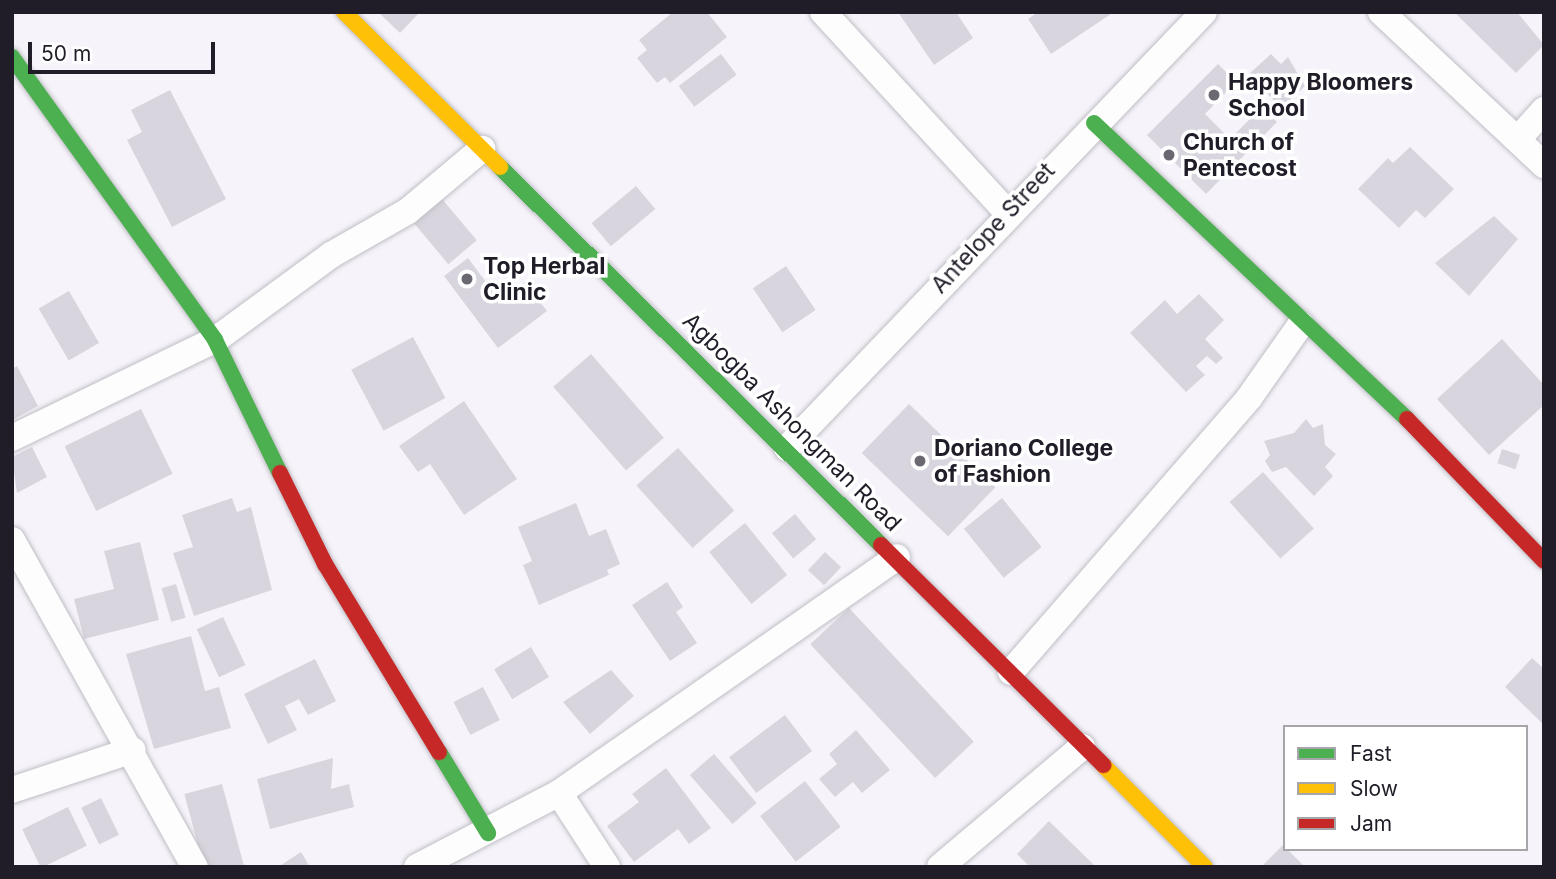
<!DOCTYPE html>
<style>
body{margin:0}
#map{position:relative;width:1556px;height:879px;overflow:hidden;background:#f6f4fa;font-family:Inter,sans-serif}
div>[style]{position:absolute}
.building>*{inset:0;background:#d8d5de;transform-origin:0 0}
.roads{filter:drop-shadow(0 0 2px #c0bec5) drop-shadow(0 0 2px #c0bec5)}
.street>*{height:26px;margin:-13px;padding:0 13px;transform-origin:13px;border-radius:13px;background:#fefdfe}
.fast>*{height:16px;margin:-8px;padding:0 8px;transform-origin:8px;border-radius:8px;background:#4caf50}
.slow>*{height:16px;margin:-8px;padding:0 8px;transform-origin:8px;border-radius:8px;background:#ffc107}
.jam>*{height:16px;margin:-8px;padding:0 8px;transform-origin:8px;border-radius:8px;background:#c62828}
.dots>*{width:19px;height:19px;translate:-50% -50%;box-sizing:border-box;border:4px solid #fff;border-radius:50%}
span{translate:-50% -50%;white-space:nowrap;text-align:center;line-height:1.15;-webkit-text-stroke:7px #fff;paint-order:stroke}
.poi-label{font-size:23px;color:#211d28;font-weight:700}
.left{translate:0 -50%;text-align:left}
.street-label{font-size:23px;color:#211d28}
.frame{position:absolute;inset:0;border:14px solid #211d28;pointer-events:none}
.legend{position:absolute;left:1283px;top:725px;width:245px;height:126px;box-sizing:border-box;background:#fff;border:2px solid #a6a5a9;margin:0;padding:9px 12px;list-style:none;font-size:21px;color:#211d28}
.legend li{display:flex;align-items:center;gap:14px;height:35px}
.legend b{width:35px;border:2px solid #a6a5a9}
.scale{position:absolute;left:28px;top:42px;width:187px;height:32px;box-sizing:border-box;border:4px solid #211d28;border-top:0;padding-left:9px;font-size:21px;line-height:24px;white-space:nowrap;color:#211d28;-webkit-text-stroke:5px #fff;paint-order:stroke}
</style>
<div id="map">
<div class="building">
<div style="clip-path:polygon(378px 12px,420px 12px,400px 33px)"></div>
<div style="clip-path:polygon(673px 12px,707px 12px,727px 37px,670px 83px,665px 77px,657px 83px,637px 58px,647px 50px,639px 40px)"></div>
<div style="clip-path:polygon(898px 12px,956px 12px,973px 38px,934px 65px)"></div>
<div style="clip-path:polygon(1038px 12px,1114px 12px,1051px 54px,1028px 19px)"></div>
<div style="clip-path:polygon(1454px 12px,1517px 12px,1544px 45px,1516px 73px)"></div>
<div style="left:721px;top:54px;width:26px;height:53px;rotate:53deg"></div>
<div style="clip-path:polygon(1271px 54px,1281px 64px,1288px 57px,1305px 86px,1281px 108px,1249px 74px)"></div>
<div style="clip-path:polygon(1218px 64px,1236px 82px,1205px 114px,1230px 139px,1262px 107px,1277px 122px,1206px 194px,1147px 135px)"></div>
<div style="clip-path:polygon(170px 90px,226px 199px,172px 227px,127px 140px,142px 132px,131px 110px)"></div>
<div style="clip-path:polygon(1410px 147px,1454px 189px,1425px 218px,1416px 210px,1399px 228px,1358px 189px,1388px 158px,1393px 163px)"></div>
<div style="left:636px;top:186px;width:30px;height:58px;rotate:50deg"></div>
<div style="left:442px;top:199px;width:54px;height:37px;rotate:50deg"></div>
<div style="clip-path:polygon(1494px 216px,1518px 239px,1469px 296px,1435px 263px)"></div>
<div style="clip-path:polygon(468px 258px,500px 301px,525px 282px,547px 311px,498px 348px,444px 276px)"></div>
<div style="left:786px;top:266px;width:53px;height:40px;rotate:56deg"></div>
<div style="left:69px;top:291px;width:60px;height:35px;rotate:60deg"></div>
<div style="clip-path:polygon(1199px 294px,1224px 320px,1205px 339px,1223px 358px,1216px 364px,1207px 356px,1196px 366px,1205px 375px,1186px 392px,1130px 333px,1165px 300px,1177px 314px)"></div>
<div style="left:413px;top:337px;width:69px;height:70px;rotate:62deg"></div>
<div style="clip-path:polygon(1502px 339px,1544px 385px,1544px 405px,1489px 455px,1437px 399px)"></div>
<div style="left:591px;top:354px;width:111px;height:50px;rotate:49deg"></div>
<div style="clip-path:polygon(17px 366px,38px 406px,12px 420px,12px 369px)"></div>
<div style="clip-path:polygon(464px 401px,517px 479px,464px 515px,430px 464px,418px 472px,399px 446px)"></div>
<div style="left:909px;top:404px;width:120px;height:68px;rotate:44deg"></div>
<div style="left:141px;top:409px;width:72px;height:85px;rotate:64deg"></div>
<div style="clip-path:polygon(1306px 419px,1313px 428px,1323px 424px,1325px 445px,1336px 454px,1325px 467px,1333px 476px,1314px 496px,1286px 467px,1272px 472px,1265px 461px,1270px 455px,1264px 441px,1294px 433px)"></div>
<div style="clip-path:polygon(32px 447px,47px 477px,17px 493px,12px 457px)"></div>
<div style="left:678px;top:448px;width:84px;height:56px;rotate:48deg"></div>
<div style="left:1502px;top:449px;width:19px;height:15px;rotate:18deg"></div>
<div style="left:1263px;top:472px;width:76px;height:45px;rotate:48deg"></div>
<div style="clip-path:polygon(232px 498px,237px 512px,251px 507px,272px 590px,194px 616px,173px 553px,193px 547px,182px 515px)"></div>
<div style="left:1002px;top:498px;width:63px;height:49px;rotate:51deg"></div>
<div style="clip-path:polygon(576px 503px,589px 536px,606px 529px,620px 564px,607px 570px,609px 575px,539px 605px,523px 565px,532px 561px,518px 527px)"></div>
<div style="left:795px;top:514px;width:33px;height:30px;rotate:50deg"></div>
<div style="left:745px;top:523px;width:67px;height:46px;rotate:51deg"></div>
<div style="clip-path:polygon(140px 542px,159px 620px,84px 639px,74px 599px,114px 589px,104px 551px)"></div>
<div style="left:825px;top:552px;width:22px;height:25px;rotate:43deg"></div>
<div style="clip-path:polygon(667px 582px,683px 607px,676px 612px,697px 643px,670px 661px,632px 605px)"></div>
<div style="left:176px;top:584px;width:35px;height:15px;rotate:74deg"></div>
<div style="left:849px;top:608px;width:183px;height:53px;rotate:47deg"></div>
<div style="left:223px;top:617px;width:53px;height:29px;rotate:65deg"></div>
<div style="clip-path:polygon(191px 636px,205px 691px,219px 687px,231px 728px,154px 749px,126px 654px)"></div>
<div style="left:531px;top:647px;width:35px;height:43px;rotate:59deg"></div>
<div style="clip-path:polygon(1532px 658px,1544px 669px,1544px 725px,1505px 687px)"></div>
<div style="clip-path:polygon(315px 659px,336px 701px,308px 715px,299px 699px,285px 706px,297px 730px,268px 744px,244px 694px)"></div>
<div style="clip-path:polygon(611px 670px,634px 696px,590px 734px,563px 702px)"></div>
<div style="left:483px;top:687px;width:37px;height:33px;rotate:63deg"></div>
<div style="left:785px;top:715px;width:45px;height:70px;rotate:53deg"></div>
<div style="clip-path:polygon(856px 730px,890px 770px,862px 793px,853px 782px,835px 797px,819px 779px,837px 764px,829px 754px)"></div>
<div style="left:714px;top:754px;width:65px;height:32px;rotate:49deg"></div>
<div style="clip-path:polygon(333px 758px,331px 789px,349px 784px,354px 807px,270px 829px,257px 779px)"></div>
<div style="clip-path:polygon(666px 768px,711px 828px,689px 844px,678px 829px,634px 862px,607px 826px,639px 802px,632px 794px)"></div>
<div style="left:805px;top:781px;width:58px;height:57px;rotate:52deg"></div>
<div style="left:222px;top:784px;width:84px;height:39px;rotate:75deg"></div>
<div style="left:101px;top:798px;width:41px;height:22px;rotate:64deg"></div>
<div style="left:68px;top:807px;width:43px;height:51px;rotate:64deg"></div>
<div style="clip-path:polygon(1049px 821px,1096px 867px,1030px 867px,1017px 854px)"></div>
<div style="clip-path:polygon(1283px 845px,1305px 867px,1261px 867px)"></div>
<div style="clip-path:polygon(301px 852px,310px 867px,278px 867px)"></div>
</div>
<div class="roads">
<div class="street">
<div style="left:823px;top:12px;width:272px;rotate:47.4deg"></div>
<div style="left:1381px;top:12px;width:224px;rotate:43.2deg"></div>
<div style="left:1518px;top:139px;width:39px;rotate:-48deg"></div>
<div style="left:12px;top:438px;width:225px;rotate:-25.8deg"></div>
<div style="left:215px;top:340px;width:144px;rotate:-36.2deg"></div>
<div style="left:331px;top:255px;width:89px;rotate:-29.7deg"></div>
<div style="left:408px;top:211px;width:97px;rotate:-40deg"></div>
<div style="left:787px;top:448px;width:603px;rotate:-46.28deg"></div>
<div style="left:12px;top:540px;width:375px;rotate:60.8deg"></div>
<div style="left:1011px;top:672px;width:363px;rotate:-49deg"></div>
<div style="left:1249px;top:398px;width:90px;rotate:-54.9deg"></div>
<div style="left:12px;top:790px;width:127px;rotate:-18.3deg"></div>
<div style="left:559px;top:793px;width:88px;rotate:57deg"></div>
<div style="left:417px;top:867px;width:160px;rotate:-27.5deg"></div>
<div style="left:559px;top:793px;width:412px;rotate:-34.9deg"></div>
<div style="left:940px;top:867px;width:186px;rotate:-40.2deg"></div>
</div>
<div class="fast">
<div style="left:12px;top:57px;width:348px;rotate:54.3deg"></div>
<div style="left:215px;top:340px;width:148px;rotate:64deg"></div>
<div style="left:1094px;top:123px;width:431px;rotate:43.4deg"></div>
<div style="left:500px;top:167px;width:537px;rotate:44.77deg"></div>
<div style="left:439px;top:752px;width:95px;rotate:58.8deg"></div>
</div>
<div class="slow">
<div style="left:344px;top:12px;width:220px;rotate:44.8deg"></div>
<div style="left:1103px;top:765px;width:144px;rotate:45deg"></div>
</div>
<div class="jam">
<div style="left:1407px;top:419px;width:197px;rotate:46deg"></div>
<div style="left:280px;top:473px;width:102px;rotate:63.7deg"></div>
<div style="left:325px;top:564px;width:220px;rotate:58.8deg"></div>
<div style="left:881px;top:545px;width:313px;rotate:44.7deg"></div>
</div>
</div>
<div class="dots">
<div style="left:1214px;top:95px;background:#6c6872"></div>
<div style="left:1169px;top:155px;background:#6c6872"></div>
<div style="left:467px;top:279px;background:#6c6872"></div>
<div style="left:920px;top:461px;background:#6c6872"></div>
</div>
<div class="poi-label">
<span class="left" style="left:1228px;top:95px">Happy Bloomers<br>School</span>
<span class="left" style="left:1183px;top:155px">Church of<br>Pentecost</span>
<span class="left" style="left:483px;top:279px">Top Herbal<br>Clinic</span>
<span class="left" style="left:934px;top:461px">Doriano College<br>of Fashion</span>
</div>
<div class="street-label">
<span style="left:993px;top:228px;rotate:-47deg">Antelope Street</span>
<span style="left:792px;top:422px;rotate:45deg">Agbogba Ashongman Road</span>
</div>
<div class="frame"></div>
<ul class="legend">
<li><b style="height:9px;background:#4caf50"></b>Fast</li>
<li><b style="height:9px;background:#ffc107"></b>Slow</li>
<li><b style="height:9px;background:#c62828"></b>Jam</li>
</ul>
<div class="scale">50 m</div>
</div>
